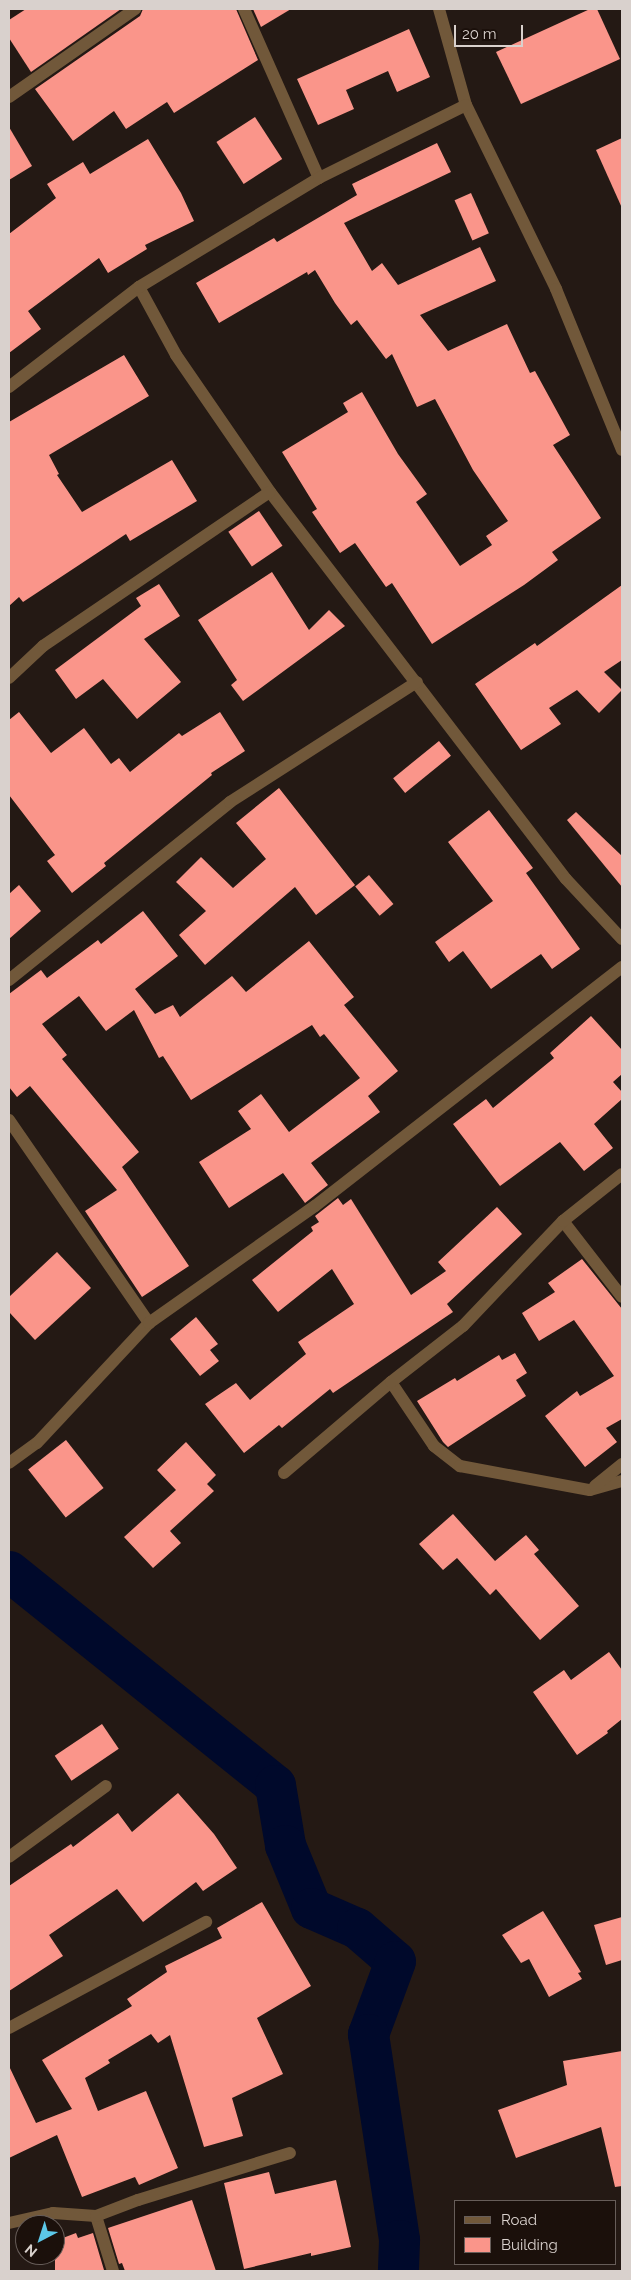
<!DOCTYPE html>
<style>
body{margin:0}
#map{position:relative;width:631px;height:2280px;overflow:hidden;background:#241914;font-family:Raleway,sans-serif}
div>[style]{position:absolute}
.river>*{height:41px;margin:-20.5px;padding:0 20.5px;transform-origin:20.5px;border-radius:20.5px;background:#00092b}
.building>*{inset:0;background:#fa958a;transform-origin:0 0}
.minor>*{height:12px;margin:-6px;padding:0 6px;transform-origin:6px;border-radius:6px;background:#71583a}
span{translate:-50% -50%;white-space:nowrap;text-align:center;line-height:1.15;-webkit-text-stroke:5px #1b100b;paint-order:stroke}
.frame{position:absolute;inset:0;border:10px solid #d9d1cd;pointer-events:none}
.legend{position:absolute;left:454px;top:2200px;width:162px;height:65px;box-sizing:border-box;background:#1b100b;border:1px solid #675d59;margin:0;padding:6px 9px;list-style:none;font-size:15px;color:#d9d1cd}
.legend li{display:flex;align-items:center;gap:10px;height:25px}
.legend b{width:25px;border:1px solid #675d59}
.north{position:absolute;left:15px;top:2215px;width:50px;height:50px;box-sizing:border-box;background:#1b100b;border:1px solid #675d59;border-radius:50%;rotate:220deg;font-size:14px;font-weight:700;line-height:20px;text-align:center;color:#d9d1cd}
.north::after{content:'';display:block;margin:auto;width:18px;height:22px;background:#5cc7e8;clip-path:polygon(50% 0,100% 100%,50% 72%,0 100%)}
.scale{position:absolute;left:454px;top:25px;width:69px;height:22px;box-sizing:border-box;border:2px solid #d9d1cd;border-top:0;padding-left:6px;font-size:15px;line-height:18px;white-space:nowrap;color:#d9d1cd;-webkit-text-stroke:4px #1b100b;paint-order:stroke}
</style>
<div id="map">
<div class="river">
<div style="left:9px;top:1571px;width:341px;rotate:38.8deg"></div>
<div style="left:275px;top:1785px;width:61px;rotate:80.5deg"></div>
<div style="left:285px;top:1845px;width:68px;rotate:67.6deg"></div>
<div style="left:311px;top:1908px;width:50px;rotate:23.5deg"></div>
<div style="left:357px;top:1928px;width:50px;rotate:41deg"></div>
<div style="left:395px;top:1961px;width:78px;rotate:110.3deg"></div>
<div style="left:368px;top:2034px;width:208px;rotate:81.4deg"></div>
<div style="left:399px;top:2240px;width:31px;rotate:92deg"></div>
</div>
<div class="building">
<div style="clip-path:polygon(26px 9px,121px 9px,31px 72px,9px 38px,9px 20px)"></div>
<div style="clip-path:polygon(143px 9px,236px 9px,258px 60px,174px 113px,167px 102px,126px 129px,114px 111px,73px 141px,35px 89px,140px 16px)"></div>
<div style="clip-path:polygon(253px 9px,291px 9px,261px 27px)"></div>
<div style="clip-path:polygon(590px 9px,597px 9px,620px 59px,521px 104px,496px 52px)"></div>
<div style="clip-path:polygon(409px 29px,430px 77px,397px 92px,388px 71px,346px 90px,354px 109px,318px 125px,297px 79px)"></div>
<div style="left:255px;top:117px;width:50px;height:46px;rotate:57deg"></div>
<div style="clip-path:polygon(9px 127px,32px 166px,9px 180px)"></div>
<div style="clip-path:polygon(622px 138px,622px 208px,596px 150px)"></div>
<div style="clip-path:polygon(148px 139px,181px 193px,194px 221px,145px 245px,147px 249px,108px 273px,99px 258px,28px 311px,41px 329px,9px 353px,9px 234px,56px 198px,47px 184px,83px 162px,90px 174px)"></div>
<div style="clip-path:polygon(437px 143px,451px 172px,344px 223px,372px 271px,382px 263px,398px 285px,480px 247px,496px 281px,420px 315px,448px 351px,507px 324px,530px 373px,535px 371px,570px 435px,553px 445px,601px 518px,552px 552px,558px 560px,524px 585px,432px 644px,392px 583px,386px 587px,355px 543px,340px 553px,312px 512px,317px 509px,282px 452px,348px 412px,343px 403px,362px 392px,398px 454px,427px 494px,416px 502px,460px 566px,492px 545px,486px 536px,508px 521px,473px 470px,435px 399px,417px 407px,392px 354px,386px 359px,357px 320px,351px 325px,335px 303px,315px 270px,308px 275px,307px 272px,219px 323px,196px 283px,274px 238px,277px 242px,357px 195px,352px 184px)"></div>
<div style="left:471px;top:193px;width:44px;height:18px;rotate:66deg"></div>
<div style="clip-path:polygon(124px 355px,149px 396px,49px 455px,59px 474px,57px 475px,82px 512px,172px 460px,197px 501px,130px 541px,126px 534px,23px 602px,19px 597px,9px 606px,9px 422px)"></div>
<div style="left:259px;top:511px;width:42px;height:37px;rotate:56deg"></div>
<div style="clip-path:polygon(272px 572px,309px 630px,329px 610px,345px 626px,243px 701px,231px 685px,237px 680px,198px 620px)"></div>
<div style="clip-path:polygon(159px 584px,180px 616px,144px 639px,181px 682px,137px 719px,103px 679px,76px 699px,55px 670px,141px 606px,136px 598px)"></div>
<div style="clip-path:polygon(622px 585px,622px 660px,604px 672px,622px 690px,599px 713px,577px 690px,549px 708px,561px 724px,521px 750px,475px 684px,535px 643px,537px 646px)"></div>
<div style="clip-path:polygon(19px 712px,51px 753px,84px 728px,111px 764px,119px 758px,130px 772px,179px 733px,182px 736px,220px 712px,245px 751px,211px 773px,212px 775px,104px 863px,106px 866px,72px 893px,47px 861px,55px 855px,9px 795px,9px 720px)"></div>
<div style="left:439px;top:741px;width:19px;height:59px;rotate:51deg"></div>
<div style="clip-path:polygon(279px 788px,355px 885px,316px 915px,295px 887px,205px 965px,179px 935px,206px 911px,176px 882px,201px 857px,233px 888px,266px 859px,236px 823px)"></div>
<div style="clip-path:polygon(489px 810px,533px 868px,526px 873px,580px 949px,552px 969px,541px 954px,491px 989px,463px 951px,449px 962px,435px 942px,493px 901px,448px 842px)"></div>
<div style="clip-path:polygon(576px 812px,622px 856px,622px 887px,567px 820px)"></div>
<div style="left:369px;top:875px;width:38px;height:18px;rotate:50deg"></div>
<div style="clip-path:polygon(19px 885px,41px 911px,9px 939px,9px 894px)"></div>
<div style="clip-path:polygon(143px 911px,178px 956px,135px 989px,155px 1014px,173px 1005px,180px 1017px,232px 976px,246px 992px,309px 941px,354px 997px,344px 1005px,398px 1071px,368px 1096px,380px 1112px,311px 1163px,328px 1185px,305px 1203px,283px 1173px,229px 1208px,199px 1162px,251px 1129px,238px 1111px,261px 1094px,289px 1132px,360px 1078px,324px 1034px,320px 1037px,312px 1025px,191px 1100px,163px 1056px,159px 1058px,134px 1010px,106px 1031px,79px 996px,42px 1024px,67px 1055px,62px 1059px,139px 1152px,122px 1167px,189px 1266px,142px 1297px,85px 1211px,117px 1190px,30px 1086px,17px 1097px,9px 1087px,9px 994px,41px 970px,47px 978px,98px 940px,101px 944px)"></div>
<div style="clip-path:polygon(591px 1016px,622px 1050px,622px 1074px,613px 1082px,622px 1092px,622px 1099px,594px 1124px,613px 1148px,584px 1171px,560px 1142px,500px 1186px,453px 1124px,486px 1099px,493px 1108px,554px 1058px,550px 1053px)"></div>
<div style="clip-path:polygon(338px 1198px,343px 1205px,351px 1199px,411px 1295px,446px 1271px,438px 1262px,497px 1207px,522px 1234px,447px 1304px,453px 1312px,333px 1393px,330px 1389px,282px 1428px,279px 1425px,244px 1453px,205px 1404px,236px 1383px,250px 1400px,306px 1354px,298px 1342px,354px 1304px,332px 1269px,278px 1312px,252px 1280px,313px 1231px,311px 1227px,319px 1222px,315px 1216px)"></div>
<div style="clip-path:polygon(57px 1252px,91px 1288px,35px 1340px,9px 1312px,9px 1297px)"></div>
<div style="clip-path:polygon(582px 1259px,622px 1309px,622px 1419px,606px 1428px,617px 1442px,585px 1467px,545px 1416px,577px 1391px,580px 1396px,614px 1376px,574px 1320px,539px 1341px,522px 1313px,555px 1292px,548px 1283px)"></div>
<div style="clip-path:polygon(196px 1317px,218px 1344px,210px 1350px,219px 1361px,200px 1376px,170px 1339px)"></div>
<div style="clip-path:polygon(515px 1353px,527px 1373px,516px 1380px,526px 1396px,448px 1447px,443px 1442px,417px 1401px,455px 1378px,457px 1381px,499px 1355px,502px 1360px)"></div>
<div style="left:66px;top:1440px;width:61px;height:48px;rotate:52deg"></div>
<div style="clip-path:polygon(186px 1442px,216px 1475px,207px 1484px,214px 1491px,170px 1531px,181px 1543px,153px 1568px,124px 1537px,176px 1490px,157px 1470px)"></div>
<div style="clip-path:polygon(453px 1514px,495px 1561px,526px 1535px,539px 1550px,534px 1554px,579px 1606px,540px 1640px,496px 1589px,490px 1595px,457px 1558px,443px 1570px,419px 1544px)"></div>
<div style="clip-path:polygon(609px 1652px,622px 1670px,622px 1719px,607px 1731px,608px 1733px,577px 1755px,533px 1692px,564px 1670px,571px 1680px)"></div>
<div style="left:102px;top:1724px;width:30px;height:57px;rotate:56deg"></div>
<div style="clip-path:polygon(178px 1793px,214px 1834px,237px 1868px,203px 1891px,196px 1882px,143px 1922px,117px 1889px,49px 1935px,63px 1956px,9px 1991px,9px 1886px,71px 1844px,73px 1847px,118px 1813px,132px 1832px)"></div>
<div style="clip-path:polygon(262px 1902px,311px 1986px,257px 2018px,283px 2074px,232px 2098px,243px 2136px,204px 2147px,170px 2035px,158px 2043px,151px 2034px,108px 2060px,110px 2063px,85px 2078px,98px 2111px,146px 2091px,178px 2168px,139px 2185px,135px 2177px,82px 2197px,57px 2135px,9px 2158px,9px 2066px,36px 2123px,72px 2109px,42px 2060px,132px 2006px,127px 1999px,167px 1972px,165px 1966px,222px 1938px,217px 1928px)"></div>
<div style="clip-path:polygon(543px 1911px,581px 1972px,578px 1973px,582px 1979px,549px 1997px,529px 1959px,521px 1963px,502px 1935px)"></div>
<div style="clip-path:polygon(622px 1917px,622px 1960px,606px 1965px,594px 1925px)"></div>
<div style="clip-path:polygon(622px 2051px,622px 2186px,615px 2187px,601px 2127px,516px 2158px,498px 2110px,567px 2085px,563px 2061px)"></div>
<div style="clip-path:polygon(269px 2172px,275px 2194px,336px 2180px,351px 2247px,311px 2256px,311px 2253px,244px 2269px,224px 2183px)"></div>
<div style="clip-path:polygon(192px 2200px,216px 2271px,125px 2271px,122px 2263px,119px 2264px,108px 2228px)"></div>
<div style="clip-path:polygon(76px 2233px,78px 2238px,93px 2233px,104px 2270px,55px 2271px,55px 2241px)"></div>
</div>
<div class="minor">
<div style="left:244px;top:9px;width:185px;rotate:66.1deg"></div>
<div style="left:439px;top:9px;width:100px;rotate:74.3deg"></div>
<div style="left:466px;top:105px;width:205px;rotate:63.9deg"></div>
<div style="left:556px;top:289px;width:174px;rotate:67.7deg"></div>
<div style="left:9px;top:97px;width:154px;rotate:-34.9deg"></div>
<div style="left:139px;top:287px;width:77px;rotate:61.4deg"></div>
<div style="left:176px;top:355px;width:166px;rotate:55.5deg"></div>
<div style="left:270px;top:492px;width:487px;rotate:52.6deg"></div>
<div style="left:566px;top:879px;width:82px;rotate:47deg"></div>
<div style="left:9px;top:387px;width:164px;rotate:-37.6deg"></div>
<div style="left:139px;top:287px;width:210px;rotate:-31.2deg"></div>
<div style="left:319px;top:178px;width:164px;rotate:-26.4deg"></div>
<div style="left:9px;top:678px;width:47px;rotate:-43.3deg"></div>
<div style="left:43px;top:646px;width:274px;rotate:-34.2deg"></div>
<div style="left:9px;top:980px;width:284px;rotate:-38.8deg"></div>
<div style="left:230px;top:802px;width:222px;rotate:-32.7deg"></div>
<div style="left:9px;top:1120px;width:247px;rotate:55.4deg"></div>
<div style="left:563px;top:1221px;width:96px;rotate:52.2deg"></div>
<div style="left:391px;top:1382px;width:77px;rotate:56.1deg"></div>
<div style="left:434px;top:1446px;width:33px;rotate:38deg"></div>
<div style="left:460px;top:1466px;width:132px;rotate:10.5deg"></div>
<div style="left:590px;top:1490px;width:33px;rotate:-16deg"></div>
<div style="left:9px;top:1463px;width:34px;rotate:-36deg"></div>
<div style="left:37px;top:1443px;width:164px;rotate:-47deg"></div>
<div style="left:149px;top:1323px;width:203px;rotate:-35.2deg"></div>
<div style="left:315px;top:1206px;width:389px;rotate:-37.9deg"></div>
<div style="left:284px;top:1473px;width:140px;rotate:-40.4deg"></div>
<div style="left:391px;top:1382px;width:91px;rotate:-37.9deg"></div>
<div style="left:463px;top:1326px;width:145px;rotate:-46.4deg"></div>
<div style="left:563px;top:1221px;width:75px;rotate:-38.5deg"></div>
<div style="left:595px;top:1486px;width:35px;rotate:-39deg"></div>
<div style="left:9px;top:1857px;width:120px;rotate:-36.2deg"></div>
<div style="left:9px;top:2028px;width:224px;rotate:-28.3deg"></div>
<div style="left:96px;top:2216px;width:58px;rotate:72.8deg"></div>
<div style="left:9px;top:2223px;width:45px;rotate:-12.8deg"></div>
<div style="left:53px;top:2213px;width:43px;rotate:4deg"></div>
<div style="left:96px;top:2216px;width:45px;rotate:-20.9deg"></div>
<div style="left:138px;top:2200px;width:159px;rotate:-17.2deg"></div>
</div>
<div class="frame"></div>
<ul class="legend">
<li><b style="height:6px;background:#71583a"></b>Road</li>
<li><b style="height:14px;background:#fa958a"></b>Building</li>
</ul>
<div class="north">N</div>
<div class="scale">20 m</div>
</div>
